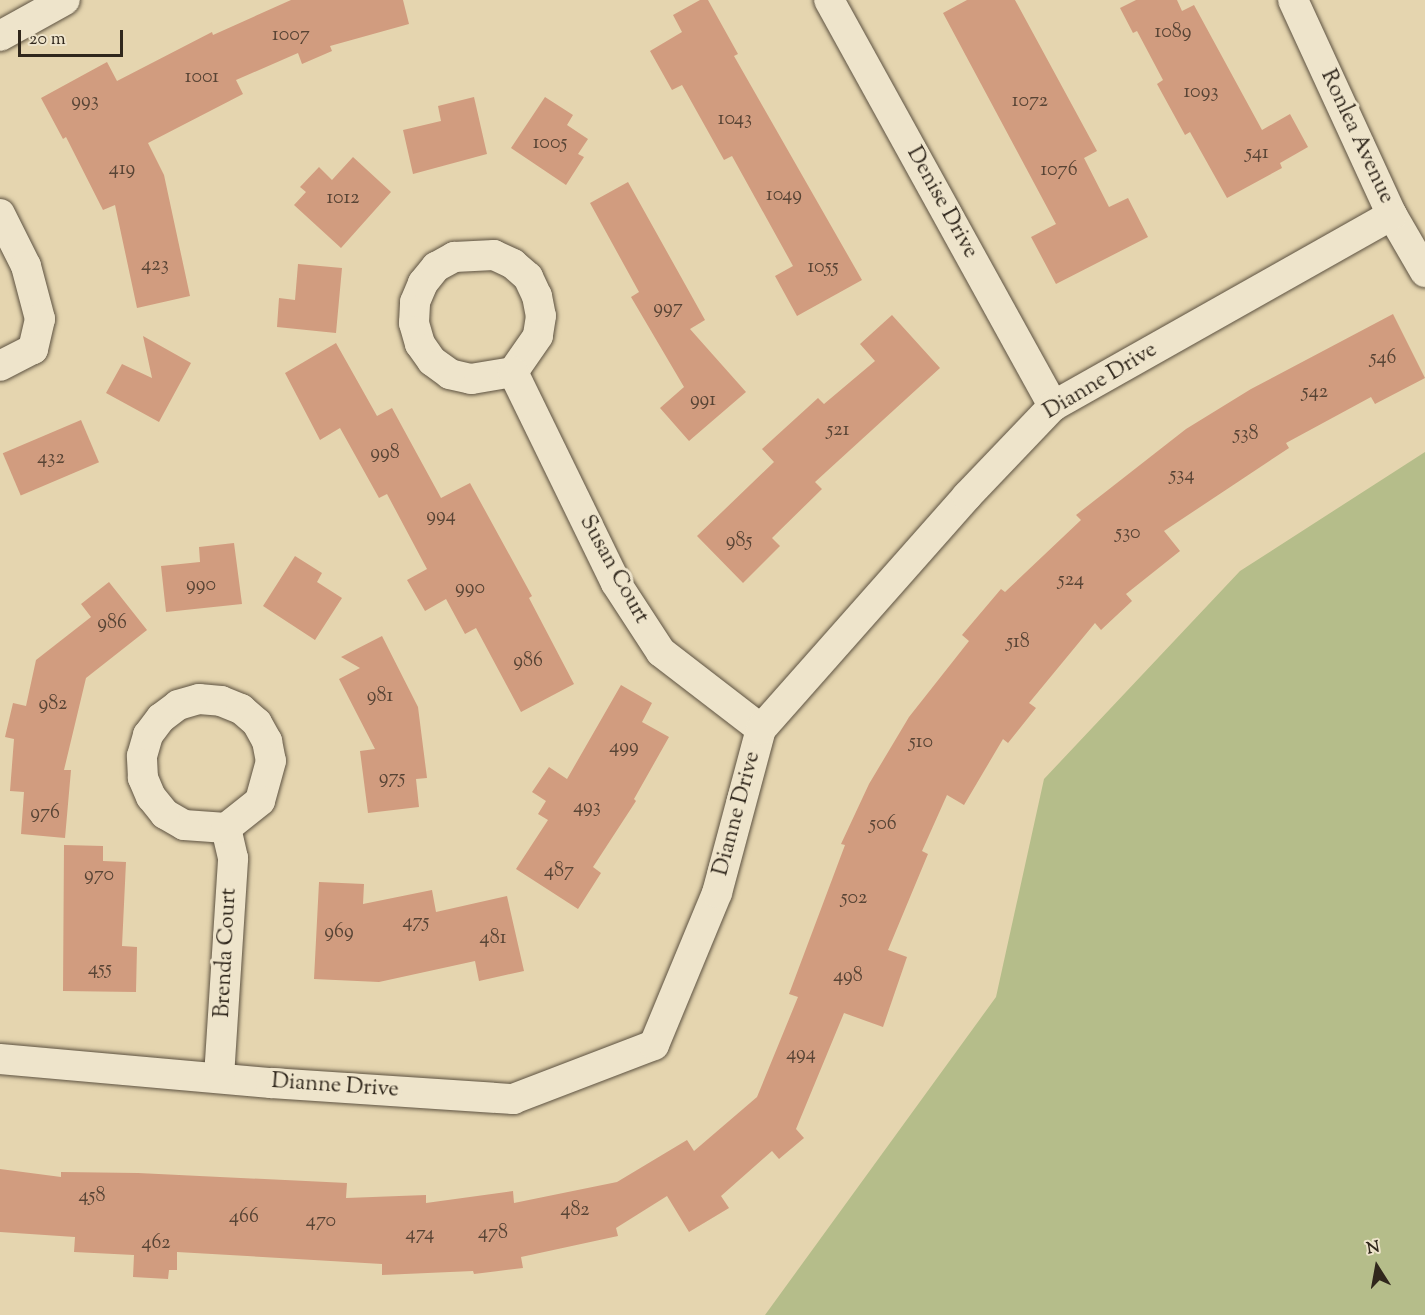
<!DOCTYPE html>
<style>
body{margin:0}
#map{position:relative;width:1425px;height:1315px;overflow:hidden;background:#e5d5af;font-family:"Sorts Mill Goudy",serif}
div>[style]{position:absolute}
.green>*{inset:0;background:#b5bd8a}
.building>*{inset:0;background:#d19c7f;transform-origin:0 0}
.roads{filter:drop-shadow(0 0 2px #5d5241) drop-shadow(0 0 2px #5d5241)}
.minor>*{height:30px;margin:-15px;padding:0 15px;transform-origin:15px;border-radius:15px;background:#eee4cb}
span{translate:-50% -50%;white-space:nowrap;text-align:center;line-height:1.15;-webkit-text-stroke:6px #eee4cb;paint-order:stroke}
.number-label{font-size:20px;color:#584435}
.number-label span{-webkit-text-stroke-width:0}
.street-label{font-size:22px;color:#30271c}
.north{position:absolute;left:1347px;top:1237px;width:60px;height:60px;-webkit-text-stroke:4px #eee4cb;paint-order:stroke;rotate:349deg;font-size:16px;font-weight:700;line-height:24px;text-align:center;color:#30271c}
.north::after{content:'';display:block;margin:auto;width:21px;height:27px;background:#30271c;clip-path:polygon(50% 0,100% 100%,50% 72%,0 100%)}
.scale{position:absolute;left:18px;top:30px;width:105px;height:27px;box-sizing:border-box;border:3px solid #30271c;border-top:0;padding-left:8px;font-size:18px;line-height:21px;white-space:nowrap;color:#30271c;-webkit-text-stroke:4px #eee4cb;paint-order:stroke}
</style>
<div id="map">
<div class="green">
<div style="clip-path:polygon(1425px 452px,1425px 1315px,765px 1315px,996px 997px,1044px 779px,1240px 571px)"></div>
</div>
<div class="building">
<div style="clip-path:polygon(291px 0,403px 0,409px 24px,330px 46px,332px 51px,302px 64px,298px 53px,236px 80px,243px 94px,148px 143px,164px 175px,190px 296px,137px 308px,115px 205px,103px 210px,66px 137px,63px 139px,41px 98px,107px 62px,117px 81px,212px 32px,213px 35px)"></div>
<div style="clip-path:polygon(700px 0,708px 0,738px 54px,734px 56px,862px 280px,797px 316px,775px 276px,793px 266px,732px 156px,724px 160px,682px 85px,672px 90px,650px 51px,682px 32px,673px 15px)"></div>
<div style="clip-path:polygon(967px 0,1015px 0,1097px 151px,1084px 158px,1109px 207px,1128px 198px,1148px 237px,1056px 284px,1031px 237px,1056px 224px,943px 13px)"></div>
<div style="clip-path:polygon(1136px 0,1177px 0,1182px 11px,1194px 5px,1262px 130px,1290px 114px,1308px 147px,1280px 163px,1282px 168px,1227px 198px,1190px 132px,1185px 135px,1157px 84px,1163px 80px,1137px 31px,1133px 33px,1120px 8px)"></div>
<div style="clip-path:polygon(474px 97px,487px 154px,413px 174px,403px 130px,441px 121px,438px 106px)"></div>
<div style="clip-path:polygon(545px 97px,573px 115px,567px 125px,588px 139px,578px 154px,584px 157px,566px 185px,511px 148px)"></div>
<div style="clip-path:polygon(353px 157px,391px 192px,341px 248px,294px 205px,306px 192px,300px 187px,319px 167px,332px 180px)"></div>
<div style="clip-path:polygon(628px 182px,705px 320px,690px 329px,746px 392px,689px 441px,660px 408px,684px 387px,631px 297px,639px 292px,590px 203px)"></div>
<div style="clip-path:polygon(298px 264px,342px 268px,336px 333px,277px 327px,279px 298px,295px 300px)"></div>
<div style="clip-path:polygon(1393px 314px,1425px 378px,1375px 404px,1371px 397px,1286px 443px,1289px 448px,1164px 531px,1180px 551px,1126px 594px,1132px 601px,1101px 630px,1095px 623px,1029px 703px,1036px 708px,1008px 743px,1003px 739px,964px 805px,947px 795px,922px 851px,928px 854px,888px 950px,907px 957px,883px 1027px,844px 1013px,796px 1129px,804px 1138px,779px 1159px,772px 1151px,721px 1196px,729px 1208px,689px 1232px,667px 1196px,616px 1228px,618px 1236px,521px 1257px,523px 1268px,474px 1274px,473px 1271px,382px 1275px,382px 1264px,177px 1252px,177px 1270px,169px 1270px,168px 1279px,133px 1277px,134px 1255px,74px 1252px,75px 1237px,0 1232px,0 1169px,61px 1177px,61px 1172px,138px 1173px,347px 1183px,346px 1198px,426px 1195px,426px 1203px,513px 1191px,514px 1203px,617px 1182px,687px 1140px,694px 1151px,757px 1097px,798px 997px,789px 994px,845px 845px,841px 844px,869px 784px,909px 717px,969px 641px,962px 635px,1001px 589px,1005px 592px,1081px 520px,1076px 515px,1186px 429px,1251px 389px)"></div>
<div style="clip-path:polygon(892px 315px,940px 368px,815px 482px,822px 489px,772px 538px,780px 546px,743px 583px,697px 536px,774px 462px,762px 449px,818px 398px,824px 404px,875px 361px,860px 344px)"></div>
<div style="clip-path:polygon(143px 336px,191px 363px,159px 422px,106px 393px,122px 364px,152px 378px)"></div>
<div style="clip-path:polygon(336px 343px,377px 416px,392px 408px,441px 498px,470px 483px,532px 596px,529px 598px,574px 684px,521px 712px,476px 628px,465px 634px,446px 599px,425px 611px,407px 580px,427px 569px,387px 494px,379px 498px,340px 428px,320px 440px,285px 373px)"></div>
<div style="left:81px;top:420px;width:46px;height:85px;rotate:67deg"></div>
<div style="clip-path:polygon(234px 543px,242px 604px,166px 612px,161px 566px,200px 562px,199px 547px)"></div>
<div style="clip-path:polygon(295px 556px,322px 573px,317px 582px,342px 598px,315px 640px,263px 606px)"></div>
<div style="clip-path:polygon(109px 582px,147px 630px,86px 678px,64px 770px,71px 770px,65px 838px,21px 834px,24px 792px,10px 791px,14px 739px,5px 737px,13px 703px,26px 706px,36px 660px,91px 617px,81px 604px)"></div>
<div style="clip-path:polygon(382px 636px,418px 707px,427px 778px,416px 779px,419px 807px,368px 813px,360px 751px,375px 749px,339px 679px,360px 668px,341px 657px)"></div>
<div style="clip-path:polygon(621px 685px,652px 703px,642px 722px,669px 737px,634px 799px,636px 801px,593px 867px,601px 873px,578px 909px,516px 869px,548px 820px,538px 814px,546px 801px,532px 792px,549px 767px,567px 779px)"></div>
<div style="clip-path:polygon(64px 845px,103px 846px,103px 861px,126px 862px,122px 946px,137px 947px,136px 992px,63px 991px)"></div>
<div style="clip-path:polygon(319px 882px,364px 884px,363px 904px,432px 890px,436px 912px,507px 896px,524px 971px,479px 981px,475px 961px,379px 982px,314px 979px)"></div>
</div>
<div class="roads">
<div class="minor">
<div style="left:829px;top:0;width:464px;rotate:61.1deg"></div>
<div style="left:1293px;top:0;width:237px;rotate:65.3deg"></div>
<div style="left:1392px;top:215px;width:66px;rotate:59.9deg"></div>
<div style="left:0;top:36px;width:74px;rotate:-29deg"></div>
<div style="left:0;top:214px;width:58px;rotate:63.4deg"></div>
<div style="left:26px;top:266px;width:55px;rotate:75.2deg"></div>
<div style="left:40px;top:319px;width:31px;rotate:103deg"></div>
<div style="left:33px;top:349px;width:37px;rotate:153deg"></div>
<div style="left:513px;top:372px;width:43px;rotate:170.5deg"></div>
<div style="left:471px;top:379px;width:22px;rotate:-167deg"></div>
<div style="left:450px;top:374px;width:22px;rotate:-144deg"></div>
<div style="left:432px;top:361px;width:21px;rotate:-125deg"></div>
<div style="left:420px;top:344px;width:22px;rotate:-106deg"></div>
<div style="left:414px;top:323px;width:21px;rotate:-87deg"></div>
<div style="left:415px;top:302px;width:21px;rotate:-67deg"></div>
<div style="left:423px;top:283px;width:21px;rotate:-51deg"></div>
<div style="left:436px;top:267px;width:21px;rotate:-29deg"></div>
<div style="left:454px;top:257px;width:40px;rotate:-2.9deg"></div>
<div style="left:494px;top:255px;width:21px;rotate:25deg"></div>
<div style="left:513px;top:264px;width:20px;rotate:41deg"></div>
<div style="left:528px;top:277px;width:21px;rotate:65deg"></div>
<div style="left:537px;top:296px;width:20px;rotate:79deg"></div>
<div style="left:541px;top:316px;width:20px;rotate:99deg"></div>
<div style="left:538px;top:336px;width:44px;rotate:124.8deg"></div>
<div style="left:513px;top:372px;width:235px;rotate:64deg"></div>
<div style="left:616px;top:583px;width:82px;rotate:56.9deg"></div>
<div style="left:661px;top:652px;width:126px;rotate:37.6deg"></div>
<div style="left:0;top:1059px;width:272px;rotate:5.1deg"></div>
<div style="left:271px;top:1083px;width:243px;rotate:3.8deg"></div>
<div style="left:513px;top:1099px;width:151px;rotate:-21deg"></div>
<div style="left:654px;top:1045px;width:165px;rotate:-67.5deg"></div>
<div style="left:717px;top:893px;width:170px;rotate:-75deg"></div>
<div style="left:761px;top:729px;width:311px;rotate:-48.5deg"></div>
<div style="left:967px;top:496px;width:124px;rotate:-46.3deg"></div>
<div style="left:1053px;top:406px;width:389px;rotate:-29.4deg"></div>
<div style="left:219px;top:1077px;width:219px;rotate:-86.3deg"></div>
<div style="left:233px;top:858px;width:31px;rotate:-103deg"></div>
<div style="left:226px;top:828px;width:42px;rotate:-175.9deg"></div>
<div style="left:184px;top:825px;width:22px;rotate:-150deg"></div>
<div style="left:165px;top:814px;width:22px;rotate:-129deg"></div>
<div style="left:151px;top:797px;width:21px;rotate:-113deg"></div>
<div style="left:143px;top:778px;width:22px;rotate:-93deg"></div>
<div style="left:142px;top:756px;width:22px;rotate:-74deg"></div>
<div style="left:148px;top:735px;width:21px;rotate:-53deg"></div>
<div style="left:161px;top:718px;width:21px;rotate:-37deg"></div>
<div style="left:178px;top:705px;width:22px;rotate:-16deg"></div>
<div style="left:199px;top:699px;width:22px;rotate:5deg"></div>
<div style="left:221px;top:701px;width:22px;rotate:22deg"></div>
<div style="left:241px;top:709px;width:21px;rotate:41deg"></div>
<div style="left:257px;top:723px;width:21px;rotate:61deg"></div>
<div style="left:267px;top:741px;width:20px;rotate:79deg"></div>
<div style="left:271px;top:761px;width:41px;rotate:105.4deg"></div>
<div style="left:260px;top:801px;width:43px;rotate:141.5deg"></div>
</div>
</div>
<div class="number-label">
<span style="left:1173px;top:32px">1089</span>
<span style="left:291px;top:35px">1007</span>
<span style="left:202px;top:77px">1001</span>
<span style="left:1201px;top:92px">1093</span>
<span style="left:85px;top:101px">993</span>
<span style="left:1030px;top:101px">1072</span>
<span style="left:735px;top:119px">1043</span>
<span style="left:550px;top:143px">1005</span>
<span style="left:1257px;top:153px">541</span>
<span style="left:122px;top:169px">419</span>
<span style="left:1059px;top:170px">1076</span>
<span style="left:784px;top:195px">1049</span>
<span style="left:343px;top:198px">1012</span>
<span style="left:155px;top:265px">423</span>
<span style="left:823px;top:267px">1055</span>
<span style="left:668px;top:308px">997</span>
<span style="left:1383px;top:358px">546</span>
<span style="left:1315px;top:392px">542</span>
<span style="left:703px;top:400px">991</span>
<span style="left:838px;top:430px">521</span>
<span style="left:1246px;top:434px">538</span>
<span style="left:385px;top:453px">998</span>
<span style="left:51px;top:458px">432</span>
<span style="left:1182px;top:475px">534</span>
<span style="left:441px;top:516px">994</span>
<span style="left:1128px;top:533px">530</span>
<span style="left:739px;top:541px">985</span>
<span style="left:1071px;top:580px">524</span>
<span style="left:201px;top:585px">990</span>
<span style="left:470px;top:588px">990</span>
<span style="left:112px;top:623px">986</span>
<span style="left:1018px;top:642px">518</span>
<span style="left:528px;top:661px">986</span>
<span style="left:380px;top:696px">981</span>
<span style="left:53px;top:704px">982</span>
<span style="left:921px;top:742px">510</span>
<span style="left:624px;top:747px">499</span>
<span style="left:392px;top:778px">975</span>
<span style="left:587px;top:807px">493</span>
<span style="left:45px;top:813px">976</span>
<span style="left:883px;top:824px">506</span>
<span style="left:559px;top:871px">487</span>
<span style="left:99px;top:875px">970</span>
<span style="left:854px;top:898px">502</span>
<span style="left:416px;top:922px">475</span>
<span style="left:339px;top:932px">969</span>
<span style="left:493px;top:938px">481</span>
<span style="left:100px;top:969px">455</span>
<span style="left:848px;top:976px">498</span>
<span style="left:801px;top:1054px">494</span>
<span style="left:92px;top:1196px">458</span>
<span style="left:575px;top:1210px">482</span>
<span style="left:244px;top:1217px">466</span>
<span style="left:321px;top:1221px">470</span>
<span style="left:493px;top:1233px">478</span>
<span style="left:420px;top:1234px">474</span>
<span style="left:156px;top:1243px">462</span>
</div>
<div class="street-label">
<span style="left:1356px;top:137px;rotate:65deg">Ronlea Avenue</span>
<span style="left:941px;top:203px;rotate:61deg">Denise Drive</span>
<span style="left:1101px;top:382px;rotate:-31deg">Dianne Drive</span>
<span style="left:613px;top:570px;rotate:61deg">Susan Court</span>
<span style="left:738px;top:814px;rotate:-75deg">Dianne Drive</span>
<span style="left:227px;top:953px;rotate:-87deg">Brenda Court</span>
<span style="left:335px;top:1087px;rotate:4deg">Dianne Drive</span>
</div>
<div class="north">N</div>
<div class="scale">20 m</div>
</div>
